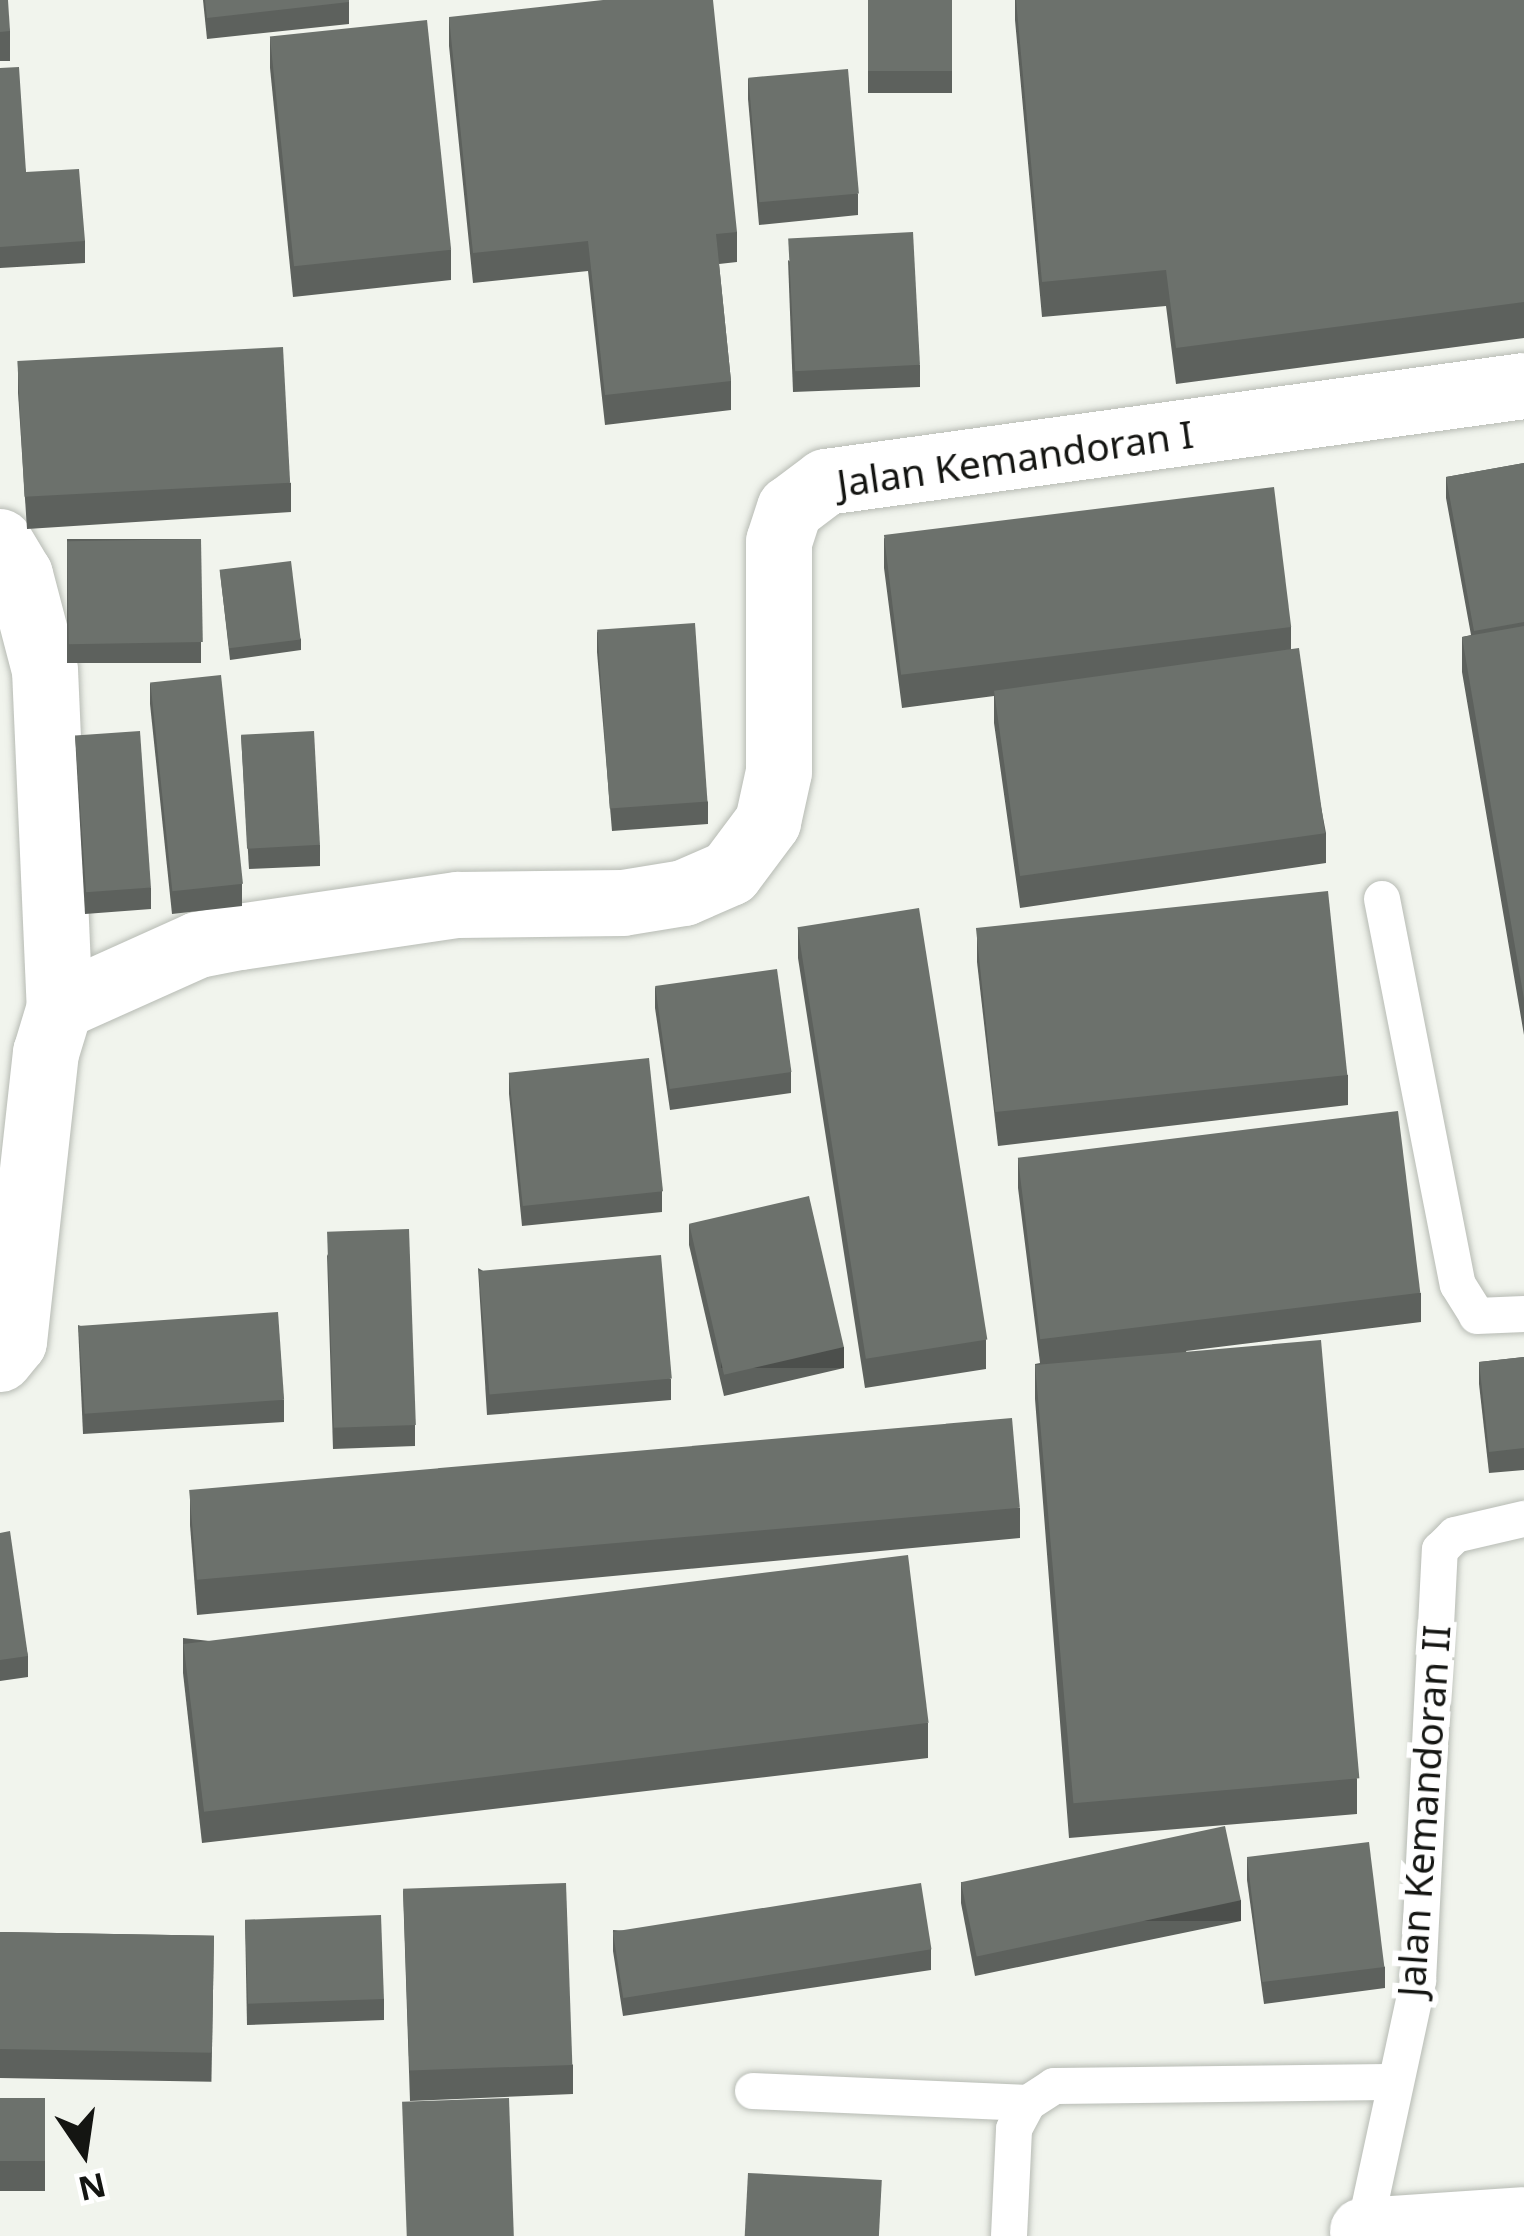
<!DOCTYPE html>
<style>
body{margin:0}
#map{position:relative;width:1524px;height:2236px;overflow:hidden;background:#f1f4ed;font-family:"Noto Sans",sans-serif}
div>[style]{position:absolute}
.roads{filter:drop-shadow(0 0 3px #b7bbb4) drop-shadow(0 0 3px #b7bbb4)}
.lane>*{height:36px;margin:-18px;padding:0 18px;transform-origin:18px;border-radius:18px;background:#fff}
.street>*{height:66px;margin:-33px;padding:0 33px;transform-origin:33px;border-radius:33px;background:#fff}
.secondary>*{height:66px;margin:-33px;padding:0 33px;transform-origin:33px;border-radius:33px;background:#fff}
.wall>*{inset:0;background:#5d615d;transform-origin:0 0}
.shaded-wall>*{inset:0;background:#4c4f4c;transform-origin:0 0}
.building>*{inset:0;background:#6c716c;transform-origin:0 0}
span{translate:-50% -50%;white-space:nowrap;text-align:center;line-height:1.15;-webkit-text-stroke:12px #fff;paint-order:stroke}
.street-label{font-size:39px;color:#141512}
.north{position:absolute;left:24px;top:2092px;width:120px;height:120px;-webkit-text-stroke:9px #fff;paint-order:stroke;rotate:167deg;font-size:33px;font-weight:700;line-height:48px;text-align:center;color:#141512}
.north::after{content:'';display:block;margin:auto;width:42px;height:54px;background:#141512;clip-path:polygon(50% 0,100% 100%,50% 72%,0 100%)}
</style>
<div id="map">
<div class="roads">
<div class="lane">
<div style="left:1382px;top:899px;width:393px;rotate:78.9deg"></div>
<div style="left:1458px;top:1285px;width:36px;rotate:58deg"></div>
<div style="left:1477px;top:1316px;width:47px;rotate:-2.4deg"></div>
<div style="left:753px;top:2091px;width:275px;rotate:2.5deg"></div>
<div style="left:1009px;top:2236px;width:107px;rotate:-87.3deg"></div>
<div style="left:1014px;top:2129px;width:30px;rotate:-62deg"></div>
<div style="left:1028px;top:2103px;width:31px;rotate:-33deg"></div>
<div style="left:1054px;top:2086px;width:336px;rotate:-0.7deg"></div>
<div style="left:1363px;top:2236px;width:261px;rotate:-77.8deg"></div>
<div style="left:1418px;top:1981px;width:432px;rotate:-87.1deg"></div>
<div style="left:1440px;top:1550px;width:21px;rotate:-45deg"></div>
<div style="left:1455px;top:1535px;width:71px;rotate:-13.1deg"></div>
</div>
<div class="street">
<div style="left:0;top:542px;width:39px;rotate:59deg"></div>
<div style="left:20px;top:575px;width:98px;rotate:75.3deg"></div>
<div style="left:45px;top:670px;width:337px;rotate:87.5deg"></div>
<div style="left:1363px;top:2231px;width:161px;rotate:-3.9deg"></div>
</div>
<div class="secondary">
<div style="left:0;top:1359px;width:22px;rotate:-51deg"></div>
<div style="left:14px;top:1342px;width:291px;rotate:-83.7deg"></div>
<div style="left:46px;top:1053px;width:48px;rotate:-73.1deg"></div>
<div style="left:60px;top:1007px;width:151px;rotate:-24.2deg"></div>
<div style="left:198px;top:945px;width:43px;rotate:-10.8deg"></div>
<div style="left:240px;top:937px;width:220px;rotate:-8.4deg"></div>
<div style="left:458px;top:905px;width:165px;rotate:-0.7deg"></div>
<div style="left:623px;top:903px;width:62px;rotate:-9.3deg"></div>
<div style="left:684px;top:893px;width:50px;rotate:-23.5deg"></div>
<div style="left:730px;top:873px;width:64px;rotate:-53.3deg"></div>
<div style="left:768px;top:822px;width:51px;rotate:-77.6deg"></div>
<div style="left:779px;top:772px;width:230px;rotate:-90deg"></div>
<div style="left:779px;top:542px;width:35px;rotate:-72deg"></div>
<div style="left:790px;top:509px;width:45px;rotate:-36.9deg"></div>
<div style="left:826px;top:482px;width:705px;rotate:-7.83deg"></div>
</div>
</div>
<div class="wall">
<div style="clip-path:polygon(0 0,10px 31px,10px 61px,0 61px)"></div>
<div style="clip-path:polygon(203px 0,349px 0,349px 24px,207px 39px)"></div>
<div style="left:868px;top:0;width:84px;height:93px"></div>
<div style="clip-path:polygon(1015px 0,1524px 0,1524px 338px,1176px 384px,1166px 306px,1042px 317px,1015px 20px)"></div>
<div style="clip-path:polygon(449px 17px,737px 232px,737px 262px,719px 264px,731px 381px,731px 410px,605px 425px,588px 271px,473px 283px,449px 46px)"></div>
<div style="clip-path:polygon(270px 38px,451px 250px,451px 280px,293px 297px,270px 68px)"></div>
<div style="clip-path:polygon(0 68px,26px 172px,85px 241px,85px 263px,0 268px)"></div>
<div style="clip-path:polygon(748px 78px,858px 194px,858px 215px,759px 225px,748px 99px)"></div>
<div style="clip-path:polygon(788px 260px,920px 365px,920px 387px,793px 392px)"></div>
<div style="clip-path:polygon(18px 364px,291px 483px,291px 512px,27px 529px,18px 393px)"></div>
<div style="clip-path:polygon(1524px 463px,1524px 1035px,1462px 672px,1462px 637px,1471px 635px,1446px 498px,1446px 477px)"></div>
<div style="clip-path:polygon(884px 538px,1291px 627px,1291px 649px,1326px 833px,1326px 863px,1020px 908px,994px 723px,994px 696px,902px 708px,884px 568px)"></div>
<div style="left:201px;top:539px;width:124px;height:134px;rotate:90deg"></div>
<div style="clip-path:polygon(220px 571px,301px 639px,301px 650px,230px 660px)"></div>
<div style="clip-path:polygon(597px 631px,708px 802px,708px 824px,612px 831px,597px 652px)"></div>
<div style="clip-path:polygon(150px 682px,242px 884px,242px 906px,172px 914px,150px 704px)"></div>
<div style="clip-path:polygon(75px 735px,151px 888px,151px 909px,85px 914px)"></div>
<div style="clip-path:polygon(241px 735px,320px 845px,320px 866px,249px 869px)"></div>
<div style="clip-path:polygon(798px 928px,986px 1340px,986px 1369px,865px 1388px,798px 958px)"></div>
<div style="clip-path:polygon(977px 933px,1348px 1075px,1348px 1105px,998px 1146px,977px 962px)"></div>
<div style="clip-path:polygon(655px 987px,791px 1072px,791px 1093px,670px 1110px,655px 1008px)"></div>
<div style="clip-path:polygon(509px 1073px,662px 1191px,662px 1212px,522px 1226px,509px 1094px)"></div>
<div style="clip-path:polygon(1018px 1158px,1421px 1293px,1421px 1322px,1186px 1351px,1357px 1779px,1357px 1814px,1069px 1838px,1035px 1399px,1035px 1364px,1040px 1363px,1018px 1188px)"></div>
<div style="clip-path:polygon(689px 1224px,844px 1368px,724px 1396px,689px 1245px)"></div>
<div style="clip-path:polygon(327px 1254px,415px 1425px,415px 1446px,333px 1449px)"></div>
<div style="clip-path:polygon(478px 1268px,671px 1379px,671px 1400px,487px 1415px)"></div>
<div style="clip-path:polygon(78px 1325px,284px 1400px,284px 1422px,83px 1434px)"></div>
<div style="clip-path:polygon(1524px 1357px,1524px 1470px,1489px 1473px,1479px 1384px,1479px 1362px)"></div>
<div style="clip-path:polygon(190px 1495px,1020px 1508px,1020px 1538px,197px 1615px,190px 1525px)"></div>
<div style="clip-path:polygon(0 1533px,28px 1656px,28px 1677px,0 1681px)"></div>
<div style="clip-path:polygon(183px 1638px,928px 1723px,928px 1758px,202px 1843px,183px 1673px)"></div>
<div style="clip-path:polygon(1247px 1858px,1385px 1967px,1385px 1988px,1264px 2004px,1247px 1880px)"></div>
<div style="clip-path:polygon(961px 1882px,1241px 1921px,975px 1976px,961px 1903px)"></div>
<div style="clip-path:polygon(403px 1890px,573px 2065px,573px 2094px,410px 2101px)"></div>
<div style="clip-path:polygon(245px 1920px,384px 1999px,384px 2020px,247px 2025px)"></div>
<div style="clip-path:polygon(613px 1930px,931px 1949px,931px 1970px,623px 2016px,613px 1951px)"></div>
<div style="left:0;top:1932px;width:214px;height:146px;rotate:1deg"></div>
<div style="left:0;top:2098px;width:45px;height:93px"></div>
</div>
<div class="shaded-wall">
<div style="left:844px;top:1347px;width:21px;height:123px;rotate:90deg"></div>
<div style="left:1241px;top:1900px;width:21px;height:271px;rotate:90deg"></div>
</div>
<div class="building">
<div style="clip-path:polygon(0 0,8px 0,10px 31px,0 32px)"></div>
<div style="clip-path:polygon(205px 0,349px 0,349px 2px,207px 18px)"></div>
<div style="clip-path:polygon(603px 0,713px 0,737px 232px,716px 234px,731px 381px,605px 395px,588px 241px,473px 253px,449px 17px)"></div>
<div style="left:868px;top:0;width:84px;height:71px"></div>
<div style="clip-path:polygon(1016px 0,1524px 0,1524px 302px,1176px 348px,1166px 270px,1042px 282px)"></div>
<div style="left:427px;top:20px;width:231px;height:158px;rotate:84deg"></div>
<div style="clip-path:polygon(19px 67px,26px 172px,79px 169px,85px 241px,0 247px,0 68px)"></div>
<div style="left:848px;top:69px;width:125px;height:100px;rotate:85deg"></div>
<div style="left:913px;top:232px;width:133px;height:125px;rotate:87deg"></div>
<div style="left:283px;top:347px;width:136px;height:266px;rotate:87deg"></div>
<div style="clip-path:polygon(1524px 463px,1524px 622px,1474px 631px,1446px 477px)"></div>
<div style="left:1274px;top:487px;width:141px;height:393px;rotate:83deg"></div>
<div style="left:201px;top:539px;width:103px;height:134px;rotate:89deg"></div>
<div style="left:291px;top:561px;width:79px;height:72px;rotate:83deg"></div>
<div style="left:695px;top:623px;width:179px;height:98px;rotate:86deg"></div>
<div style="clip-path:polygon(1524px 626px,1524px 999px,1462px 637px)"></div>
<div style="left:1299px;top:648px;width:187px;height:308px;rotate:82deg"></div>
<div style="left:221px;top:675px;width:210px;height:71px;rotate:84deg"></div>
<div style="left:140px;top:731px;width:157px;height:65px;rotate:86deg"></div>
<div style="left:314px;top:731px;width:114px;height:73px;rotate:87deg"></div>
<div style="left:1328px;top:891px;width:185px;height:354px;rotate:84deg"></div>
<div style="left:919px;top:908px;width:437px;height:123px;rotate:81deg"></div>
<div style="left:777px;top:969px;width:104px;height:123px;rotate:82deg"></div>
<div style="left:649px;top:1058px;width:134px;height:141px;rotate:84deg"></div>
<div style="left:1398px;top:1111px;width:183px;height:383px;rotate:83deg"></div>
<div style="left:809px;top:1196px;width:155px;height:123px;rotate:77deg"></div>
<div style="left:409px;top:1229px;width:196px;height:82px;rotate:88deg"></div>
<div style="left:661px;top:1255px;width:124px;height:183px;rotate:85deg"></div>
<div style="left:278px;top:1312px;width:88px;height:200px;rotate:86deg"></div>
<div style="left:1321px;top:1340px;width:440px;height:287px;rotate:85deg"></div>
<div style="clip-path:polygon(1524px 1357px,1524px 1448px,1489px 1452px,1479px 1362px)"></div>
<div style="left:1012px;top:1418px;width:90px;height:826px;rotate:85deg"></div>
<div style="clip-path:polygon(10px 1531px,28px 1656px,0 1660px,0 1533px)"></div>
<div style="left:908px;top:1555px;width:169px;height:730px;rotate:83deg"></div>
<div style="left:1225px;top:1826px;width:76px;height:270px;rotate:78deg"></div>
<div style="left:1369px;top:1842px;width:126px;height:123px;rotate:83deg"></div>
<div style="left:566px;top:1883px;width:182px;height:163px;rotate:88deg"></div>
<div style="left:921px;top:1883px;width:67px;height:312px;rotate:81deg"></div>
<div style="left:381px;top:1915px;width:84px;height:136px;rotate:88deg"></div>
<div style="left:0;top:1932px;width:214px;height:117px;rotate:1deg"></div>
<div style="left:0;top:2098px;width:45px;height:63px"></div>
<div style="left:509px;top:2098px;width:138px;height:107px;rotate:88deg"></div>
<div style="left:748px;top:2173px;width:134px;height:63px;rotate:3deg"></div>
</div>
<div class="street-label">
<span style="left:1015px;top:458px;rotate:-8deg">Jalan Kemandoran I</span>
<span style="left:1423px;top:1811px;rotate:-86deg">Jalan Kemandoran II</span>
</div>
<div class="north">N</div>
</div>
